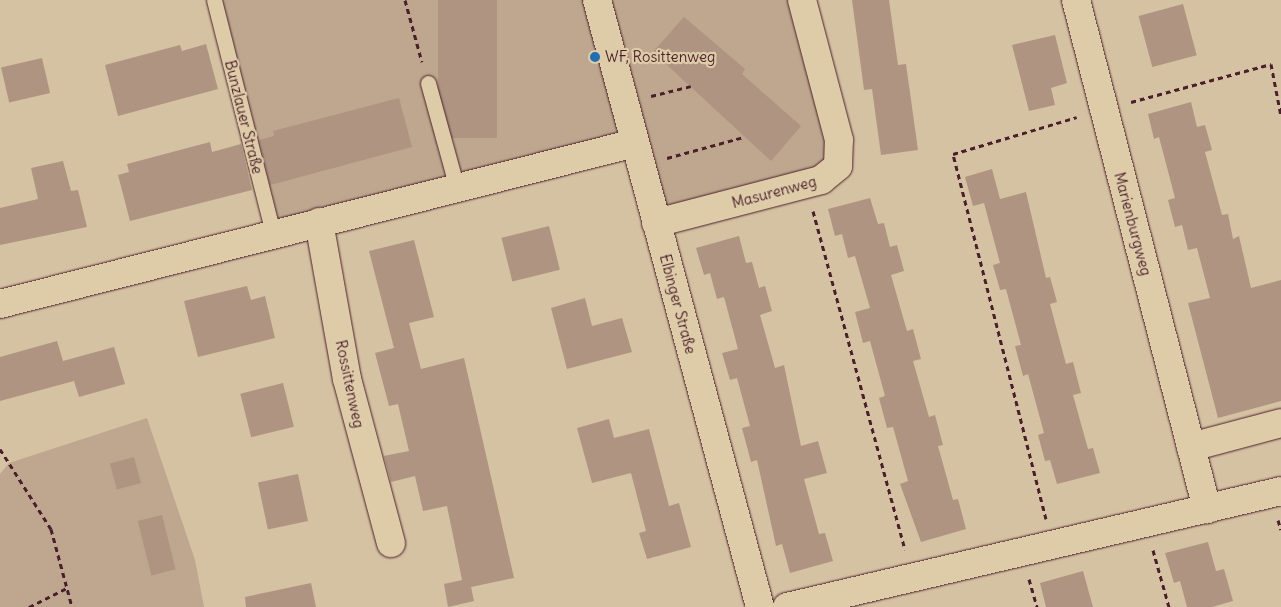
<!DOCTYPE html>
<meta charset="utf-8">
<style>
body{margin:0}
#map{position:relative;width:1281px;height:607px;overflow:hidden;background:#d5c2a2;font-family:Delius,sans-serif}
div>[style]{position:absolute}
.green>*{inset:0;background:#bea78e}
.building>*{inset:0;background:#ae9481;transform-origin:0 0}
.path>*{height:3px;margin-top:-1.5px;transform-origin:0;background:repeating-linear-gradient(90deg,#4a1f2b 0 5px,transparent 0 9px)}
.roads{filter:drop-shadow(0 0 1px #4a1f2b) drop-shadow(0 0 1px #4a1f2b)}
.lane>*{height:15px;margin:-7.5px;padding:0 7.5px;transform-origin:7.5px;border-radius:7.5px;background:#decca9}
.street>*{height:28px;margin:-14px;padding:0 14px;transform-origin:14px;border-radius:14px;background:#decca9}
.dots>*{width:14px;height:14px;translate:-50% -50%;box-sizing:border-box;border:2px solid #decca9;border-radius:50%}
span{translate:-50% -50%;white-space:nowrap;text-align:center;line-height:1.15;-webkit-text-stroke:4.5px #decca9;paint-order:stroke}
.poi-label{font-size:15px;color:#4a1f2b}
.left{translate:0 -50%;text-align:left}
.street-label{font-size:15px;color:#4a1f2b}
</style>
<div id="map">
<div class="green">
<div style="clip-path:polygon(214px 0,802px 0,838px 166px,656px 223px,635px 144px,273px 233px)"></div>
<div style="clip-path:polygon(147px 418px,195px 560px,204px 607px,0 607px,0 474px,9px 463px)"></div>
</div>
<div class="building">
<div style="left:438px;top:0;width:59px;height:138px"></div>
<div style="clip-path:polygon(852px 0,889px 0,898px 65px,906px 64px,918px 150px,881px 155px,872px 89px,864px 90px)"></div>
<div style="left:1183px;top:4px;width:53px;height:46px;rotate:75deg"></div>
<div style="clip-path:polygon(684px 17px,745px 69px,742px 74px,801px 126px,771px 161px,653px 52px)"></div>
<div style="clip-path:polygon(1055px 35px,1067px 83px,1051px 88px,1055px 105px,1029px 111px,1012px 45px)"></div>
<div style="clip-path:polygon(206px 44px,218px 89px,118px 116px,105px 65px,180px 45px,182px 51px)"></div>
<div style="left:42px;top:58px;width:36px;height:42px;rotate:77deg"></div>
<div style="clip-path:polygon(399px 98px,412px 147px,270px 185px,259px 140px,274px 136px,273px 131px)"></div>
<div style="clip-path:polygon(1191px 102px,1197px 127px,1205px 125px,1212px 150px,1205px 152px,1222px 215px,1228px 214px,1233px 239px,1239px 236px,1251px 288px,1281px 280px,1281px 401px,1218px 418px,1188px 303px,1210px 298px,1197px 248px,1188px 250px,1182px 225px,1175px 227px,1168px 200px,1175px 198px,1159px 137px,1154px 139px,1148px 114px)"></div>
<div style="clip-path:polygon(210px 142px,212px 152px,241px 144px,252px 190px,130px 221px,118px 175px,129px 172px,127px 164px)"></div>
<div style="clip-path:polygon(63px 161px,71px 191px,78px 190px,87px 227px,0 245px,0 208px,38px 199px,31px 168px)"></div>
<div style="clip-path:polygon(992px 169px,1000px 199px,1026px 192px,1046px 278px,1050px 277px,1057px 302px,1050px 304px,1066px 364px,1073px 362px,1081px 393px,1073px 395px,1088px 449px,1093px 448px,1100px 473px,1057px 484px,1050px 460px,1045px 461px,1038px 435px,1044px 433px,1028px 374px,1023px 376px,1015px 346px,1021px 345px,1006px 289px,1000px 290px,993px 265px,1000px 263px,984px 203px,973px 206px,965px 177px)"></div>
<div style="clip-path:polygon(870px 198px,878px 224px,884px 223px,890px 247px,897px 245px,904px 271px,891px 275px,907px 331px,913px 329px,921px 359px,913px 361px,929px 417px,935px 415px,943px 445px,938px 446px,953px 500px,958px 499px,966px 529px,921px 542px,900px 484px,908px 481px,893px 427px,887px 428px,879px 398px,885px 396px,870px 341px,863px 343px,855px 312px,870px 308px,855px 256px,848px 258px,842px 234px,835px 236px,828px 209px)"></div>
<div style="left:549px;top:226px;width:45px;height:49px;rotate:76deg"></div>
<div style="clip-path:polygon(739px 236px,746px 263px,752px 262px,759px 288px,765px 286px,772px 311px,760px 315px,775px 368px,784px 365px,801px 446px,818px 441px,827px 473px,804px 479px,819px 534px,825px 533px,833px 561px,790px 573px,782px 544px,776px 546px,757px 460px,751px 462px,742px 428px,750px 426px,737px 378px,730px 380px,722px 353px,738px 349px,724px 297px,717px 299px,710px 273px,704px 275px,696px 248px)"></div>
<div style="clip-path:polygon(414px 240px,434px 317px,409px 323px,421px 369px,464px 358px,514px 578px,471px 587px,474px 601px,448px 607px,444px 584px,462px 580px,447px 506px,423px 511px,415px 476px,391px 482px,384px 456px,409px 451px,398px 404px,389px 406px,375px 353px,394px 348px,369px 251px)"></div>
<div style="clip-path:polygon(247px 286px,251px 300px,265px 296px,275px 338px,198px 357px,184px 301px)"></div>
<div style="clip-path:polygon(585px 298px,592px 326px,622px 318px,632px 352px,567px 369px,551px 308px)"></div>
<div style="clip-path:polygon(57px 341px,63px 361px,114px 347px,125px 384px,79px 397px,74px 381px,0 401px,0 357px)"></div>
<div style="left:283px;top:383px;width:45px;height:44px;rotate:76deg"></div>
<div style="clip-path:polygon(609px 419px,614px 438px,649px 429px,669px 506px,679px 503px,691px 547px,647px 559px,639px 533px,646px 531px,631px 473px,592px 483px,577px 428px)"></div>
<div style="left:134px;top:457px;width:27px;height:25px;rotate:75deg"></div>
<div style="left:298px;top:474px;width:48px;height:41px;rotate:78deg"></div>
<div style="left:162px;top:515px;width:56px;height:25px;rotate:76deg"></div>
<div style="clip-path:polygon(1208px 542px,1216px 571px,1224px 569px,1233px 601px,1212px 607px,1187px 607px,1180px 581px,1174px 583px,1165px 553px)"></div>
<div style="clip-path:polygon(1083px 571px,1093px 607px,1046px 607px,1040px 583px)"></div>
<div style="clip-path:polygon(311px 583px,316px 607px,246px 607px,245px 597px)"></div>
</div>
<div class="path">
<div style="left:405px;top:0;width:64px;rotate:74.7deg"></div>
<div style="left:651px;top:96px;width:41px;rotate:-14deg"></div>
<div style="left:1131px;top:102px;width:145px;rotate:-15.2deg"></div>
<div style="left:1271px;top:64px;width:53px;rotate:79.1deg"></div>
<div style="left:667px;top:158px;width:80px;rotate:-15.3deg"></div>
<div style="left:813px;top:211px;width:351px;rotate:74.8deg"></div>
<div style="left:0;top:449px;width:95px;rotate:57.5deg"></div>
<div style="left:51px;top:529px;width:81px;rotate:74.9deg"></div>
<div style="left:1046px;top:519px;width:377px;rotate:-104.3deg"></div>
<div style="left:953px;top:154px;width:129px;rotate:-16.6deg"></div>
<div style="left:1278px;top:520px;width:10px;rotate:73deg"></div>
<div style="left:1153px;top:550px;width:59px;rotate:74.3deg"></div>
<div style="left:1029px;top:579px;width:29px;rotate:74deg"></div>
<div style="left:29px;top:607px;width:42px;rotate:-26.6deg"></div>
</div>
<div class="roads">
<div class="lane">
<div style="left:214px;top:0;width:240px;rotate:75.8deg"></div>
<div style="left:428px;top:83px;width:109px;rotate:74.6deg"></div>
</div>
<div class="street">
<div style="left:597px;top:0;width:629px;rotate:74.97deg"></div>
<div style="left:1076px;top:0;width:526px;rotate:75.57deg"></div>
<div style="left:319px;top:222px;width:159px;rotate:79.9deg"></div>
<div style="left:347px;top:379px;width:170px;rotate:75deg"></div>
<div style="left:656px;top:223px;width:171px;rotate:-14.6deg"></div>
<div style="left:821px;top:180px;width:22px;rotate:-39deg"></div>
<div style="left:838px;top:166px;width:26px;rotate:-88deg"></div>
<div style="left:839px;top:140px;width:145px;rotate:-104.8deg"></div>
<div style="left:0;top:304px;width:655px;rotate:-14.23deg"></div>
<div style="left:1191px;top:447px;width:93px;rotate:-14.9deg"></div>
<div style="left:787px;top:607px;width:507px;rotate:-13.21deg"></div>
</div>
</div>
<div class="dots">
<div style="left:595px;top:57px;background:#1f6fb2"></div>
</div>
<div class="poi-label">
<span class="left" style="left:605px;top:57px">WF, Rosittenweg</span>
</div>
<div class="street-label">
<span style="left:244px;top:117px;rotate:76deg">Bunzlauer Straße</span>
<span style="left:774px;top:192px;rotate:-15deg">Masurenweg</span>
<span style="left:1133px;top:224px;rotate:75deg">Marienburgweg</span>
<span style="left:678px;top:304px;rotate:75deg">Elbinger Straße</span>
<span style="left:350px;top:384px;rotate:78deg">Rossittenweg</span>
</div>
</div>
